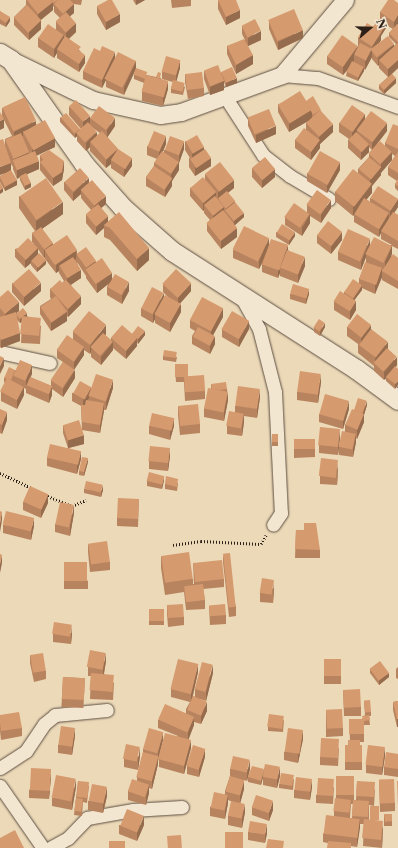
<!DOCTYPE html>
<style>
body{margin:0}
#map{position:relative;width:398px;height:848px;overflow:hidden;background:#ecd9b8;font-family:"Libre Caslon Text",serif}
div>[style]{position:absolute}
.path>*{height:2.5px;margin-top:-1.25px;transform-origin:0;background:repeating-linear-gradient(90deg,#2c2019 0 1px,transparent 0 3px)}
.roads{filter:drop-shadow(0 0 1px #5c4e41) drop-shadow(0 0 1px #5c4e41)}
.minor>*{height:13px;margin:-6.5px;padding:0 6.5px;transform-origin:6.5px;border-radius:6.5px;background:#f3e6d1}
.tertiary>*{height:17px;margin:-8.5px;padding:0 8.5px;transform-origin:8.5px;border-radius:8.5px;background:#f3e6d1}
.secondary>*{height:19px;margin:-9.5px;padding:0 9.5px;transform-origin:9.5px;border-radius:9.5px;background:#f3e6d1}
.wall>*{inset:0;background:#b8845f;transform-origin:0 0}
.shaded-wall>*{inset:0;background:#966c4e;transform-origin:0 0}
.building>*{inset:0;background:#d69a6f;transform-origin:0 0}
span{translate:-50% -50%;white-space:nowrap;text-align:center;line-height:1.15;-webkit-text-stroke:4px #f3e6d1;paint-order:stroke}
.north{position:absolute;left:350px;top:8px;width:40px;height:40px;-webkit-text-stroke:3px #f3e6d1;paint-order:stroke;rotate:70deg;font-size:11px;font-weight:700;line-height:16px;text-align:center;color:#2c2019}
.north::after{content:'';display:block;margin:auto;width:14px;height:18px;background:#2c2019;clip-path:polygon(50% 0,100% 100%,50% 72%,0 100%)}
</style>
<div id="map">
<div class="path">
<div style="left:0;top:473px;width:35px;rotate:25deg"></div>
<div style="left:45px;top:495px;width:29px;rotate:22deg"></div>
<div style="left:72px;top:506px;width:15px;rotate:-23deg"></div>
<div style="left:173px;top:545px;width:28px;rotate:-8deg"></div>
<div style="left:201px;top:541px;width:60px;rotate:2.9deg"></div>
<div style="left:261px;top:544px;width:10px;rotate:-61deg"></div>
</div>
<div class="roads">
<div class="minor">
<div style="left:282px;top:75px;width:36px;rotate:5deg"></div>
<div style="left:318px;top:78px;width:85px;rotate:19.9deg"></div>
<div style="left:224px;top:95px;width:72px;rotate:57deg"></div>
<div style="left:263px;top:155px;width:34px;rotate:38deg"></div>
<div style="left:290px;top:176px;width:45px;rotate:30.5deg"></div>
<div style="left:243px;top:300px;width:33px;rotate:61deg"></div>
<div style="left:259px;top:329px;width:65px;rotate:75.7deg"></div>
<div style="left:275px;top:392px;width:121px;rotate:87.2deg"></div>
<div style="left:281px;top:513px;width:14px;rotate:124deg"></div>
<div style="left:0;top:352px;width:51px;rotate:12.4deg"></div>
<div style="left:0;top:768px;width:31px;rotate:-33deg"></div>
<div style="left:26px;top:751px;width:32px;rotate:-56deg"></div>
<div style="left:44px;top:724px;width:14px;rotate:-39deg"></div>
<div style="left:55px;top:715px;width:52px;rotate:-5.5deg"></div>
<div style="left:0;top:786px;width:75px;rotate:55.3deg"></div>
<div style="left:50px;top:848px;width:21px;rotate:-29deg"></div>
<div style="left:68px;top:838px;width:28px;rotate:-46deg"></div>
<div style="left:87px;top:818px;width:47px;rotate:-9.9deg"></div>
<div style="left:133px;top:810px;width:49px;rotate:-3.5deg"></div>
</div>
<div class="tertiary">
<div style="left:11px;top:60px;width:91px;rotate:26deg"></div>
<div style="left:93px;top:100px;width:69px;rotate:12.6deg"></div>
<div style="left:160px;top:115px;width:21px;rotate:-8deg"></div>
<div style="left:181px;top:112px;width:108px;rotate:-20.1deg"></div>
<div style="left:282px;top:75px;width:98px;rotate:-50deg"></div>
</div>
<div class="secondary">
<div style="left:0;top:53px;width:13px;rotate:32deg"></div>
<div style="left:11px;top:60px;width:127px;rotate:54.9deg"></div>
<div style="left:84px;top:164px;width:59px;rotate:48.4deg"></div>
<div style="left:123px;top:208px;width:65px;rotate:41.3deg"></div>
<div style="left:172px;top:251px;width:219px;rotate:32.7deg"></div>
<div style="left:356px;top:369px;width:52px;rotate:36.4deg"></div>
</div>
</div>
<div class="wall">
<div style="clip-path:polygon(26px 0,82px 0,81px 5px,74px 4px,74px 13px,70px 16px,76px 32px,69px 39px,81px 52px,85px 63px,79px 72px,57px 58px,57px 53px,54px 58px,38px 47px,38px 38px,56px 29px,56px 22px,60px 18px,54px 12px,54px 6px,53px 7px,53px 6px,53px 10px,41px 20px,41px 29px,29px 40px,14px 25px,14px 17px,26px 5px)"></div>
<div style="clip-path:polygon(133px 0,145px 0,136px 5px)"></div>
<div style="clip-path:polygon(171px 0,191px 0,191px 6px,172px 8px)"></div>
<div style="clip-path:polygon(218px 0,240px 18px,226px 25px,218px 9px)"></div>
<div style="clip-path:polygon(evenodd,398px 3px,398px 24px,397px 25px,398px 25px,398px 68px,392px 74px,396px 83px,384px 94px,379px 89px,379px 85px,388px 77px,379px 68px,379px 65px,378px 66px,372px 59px,372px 57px,365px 70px,364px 69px,364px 71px,358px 81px,346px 76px,347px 71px,343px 75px,327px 64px,327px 56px,358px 47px,358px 38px,373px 27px,380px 20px,380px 12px,398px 3px,386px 25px,393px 29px,389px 33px,389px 37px,396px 44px,394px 46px,378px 45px,381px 40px,381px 36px,386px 28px,386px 25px)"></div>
<div style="clip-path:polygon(97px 6px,120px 22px,106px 30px,97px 14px)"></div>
<div style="clip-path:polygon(0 11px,10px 21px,6px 27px,0 24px)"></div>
<div style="clip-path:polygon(269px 21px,303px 38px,278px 50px,269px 29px)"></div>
<div style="clip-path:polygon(242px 26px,261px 40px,248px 46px,253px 64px,236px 74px,227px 54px,227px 46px,245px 40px,242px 34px)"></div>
<div style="clip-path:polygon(115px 58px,136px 61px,124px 95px,106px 87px,106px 80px,102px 88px,83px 79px,83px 71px)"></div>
<div style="clip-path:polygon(180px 68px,176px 81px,185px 87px,183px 95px,171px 93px,171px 89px,173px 82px,162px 79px,162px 71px)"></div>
<div style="clip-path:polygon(204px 71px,221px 75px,221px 72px,237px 83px,226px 87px,224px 82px,224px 90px,210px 95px,204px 79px)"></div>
<div style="clip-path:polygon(185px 74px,204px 88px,204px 96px,188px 99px,185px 82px)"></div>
<div style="clip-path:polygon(134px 75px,147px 75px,156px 77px,161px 78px,161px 79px,168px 89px,163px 106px,142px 101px,142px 92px,144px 83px,134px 79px)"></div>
<div style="clip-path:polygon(306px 101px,321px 111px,333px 132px,320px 144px,320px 148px,311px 160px,295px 148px,295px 140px,306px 129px,306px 123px,309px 120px,289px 132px,278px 112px,278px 104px)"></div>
<div style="clip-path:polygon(evenodd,69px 106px,90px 124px,90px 125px,90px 118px,115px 126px,107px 137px,132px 166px,124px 177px,111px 168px,111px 164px,106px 168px,90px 151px,90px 147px,86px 151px,77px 141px,77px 136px,75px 138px,60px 122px,60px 117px,80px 130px,81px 129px,69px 115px,69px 106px,93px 128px,100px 133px,97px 136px,93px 128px)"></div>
<div style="clip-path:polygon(2px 108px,36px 124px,55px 147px,36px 155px,39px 169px,27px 174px,31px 187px,25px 190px,20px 180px,20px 177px,17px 179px,13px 169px,13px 167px,11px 164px,11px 171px,17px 185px,5px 191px,0 182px,0 176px,4px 174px,5px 139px,12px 136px,2px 116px)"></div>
<div style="clip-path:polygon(248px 118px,276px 134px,256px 143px,248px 126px)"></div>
<div style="clip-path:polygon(365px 119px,387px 131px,375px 147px,385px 146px,385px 143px,398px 126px,398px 191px,395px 188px,395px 184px,397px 181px,388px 175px,388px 167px,395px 156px,392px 154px,392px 160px,381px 172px,381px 175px,372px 186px,372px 193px,366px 199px,370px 202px,370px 198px,398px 207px,394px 213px,398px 215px,398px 249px,392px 246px,392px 254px,391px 256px,398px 258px,398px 289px,382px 280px,382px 271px,383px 270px,382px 270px,382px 277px,375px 294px,362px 288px,362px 290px,354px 300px,356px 310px,350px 320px,334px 310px,334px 301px,344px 294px,344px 292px,359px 283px,359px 279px,366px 262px,366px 257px,361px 270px,338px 260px,338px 252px,370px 245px,392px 245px,381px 239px,381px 233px,379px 237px,354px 222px,354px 214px,353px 216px,335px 201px,335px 192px,358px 174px,358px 169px,369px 157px,369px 154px,372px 150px,369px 147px,369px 152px,361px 160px,348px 148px,348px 140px,349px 139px,339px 132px,339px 123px)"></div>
<div style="clip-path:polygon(185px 141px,204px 149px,211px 166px,195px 176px,189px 167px,189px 158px,190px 158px,185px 150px)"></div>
<div style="clip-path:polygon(166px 144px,163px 152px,164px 153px,164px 150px,184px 149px,179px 163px,179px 170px,172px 181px,172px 186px,165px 197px,146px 186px,146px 177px,154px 166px,154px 163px,157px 159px,147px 155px,147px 146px)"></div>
<div style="clip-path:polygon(40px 155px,64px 169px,62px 180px,53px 186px,40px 170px)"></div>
<div style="clip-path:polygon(252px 168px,275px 177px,262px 188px,252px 177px)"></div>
<div style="clip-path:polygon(340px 170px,327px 193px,307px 181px,307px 173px)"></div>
<div style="clip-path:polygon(205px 174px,234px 188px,228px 193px,244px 217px,235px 225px,237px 237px,221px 249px,207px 231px,207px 223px,210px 220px,204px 213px,204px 210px,203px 211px,190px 196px,190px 188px,205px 179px)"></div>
<div style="clip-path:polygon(64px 182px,89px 183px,106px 204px,101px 208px,108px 221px,149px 260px,137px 271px,110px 240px,104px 237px,104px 228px,96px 235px,86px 223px,86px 215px,91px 210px,81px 198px,81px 194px,73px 201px,64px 190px)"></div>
<div style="clip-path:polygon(19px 196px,63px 214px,42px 229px,53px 245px,77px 253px,96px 263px,112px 278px,129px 291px,122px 304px,107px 295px,107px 287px,108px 284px,97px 293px,86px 278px,86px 276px,77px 262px,81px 278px,71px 285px,81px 304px,68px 317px,67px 316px,67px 321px,51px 331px,40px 314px,40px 306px,51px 299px,50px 297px,50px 289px,62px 283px,64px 281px,59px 273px,59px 271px,56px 273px,45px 259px,45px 257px,44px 258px,38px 249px,38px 254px,46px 264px,37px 272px,31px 265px,31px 263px,25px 268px,15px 257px,15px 249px,34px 244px,32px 242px,32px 233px,35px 231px,19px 208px)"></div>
<div style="clip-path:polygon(307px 205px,331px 208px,321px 223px,310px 216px,310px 223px,302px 236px,285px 225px,285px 217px,307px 212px)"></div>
<div style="clip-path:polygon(276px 232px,295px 236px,289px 245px,276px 237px)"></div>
<div style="clip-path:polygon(317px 235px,342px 240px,331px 254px,317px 243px)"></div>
<div style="clip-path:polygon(269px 244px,288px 250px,305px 266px,298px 283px,280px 276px,280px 273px,278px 278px,262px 272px,262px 264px,259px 269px,233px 258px,233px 250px)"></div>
<div style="clip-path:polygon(12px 283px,41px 291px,24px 306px,12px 292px)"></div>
<div style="clip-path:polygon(163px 284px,191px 291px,180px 303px,181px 312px,170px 332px,155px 323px,155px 319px,153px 323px,141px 316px,141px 308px,164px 298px,169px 298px,163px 292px)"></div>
<div style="clip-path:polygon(290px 294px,309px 294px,306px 304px,290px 299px)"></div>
<div style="clip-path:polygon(0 297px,19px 311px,16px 313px,27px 316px,41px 326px,40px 344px,21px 343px,22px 322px,20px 323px,17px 320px,20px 341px,1px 348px,0 347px,0 317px,1px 317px,0 317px)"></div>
<div style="clip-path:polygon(223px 317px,213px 335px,215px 344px,210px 354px,192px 344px,192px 336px,195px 331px,190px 328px,190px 320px)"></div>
<div style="clip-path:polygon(325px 327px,320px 336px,314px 332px,314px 328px)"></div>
<div style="clip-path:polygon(347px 327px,371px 329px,388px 349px,397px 365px,396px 367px,395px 389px,386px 381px,386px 378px,384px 380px,374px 371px,374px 366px,358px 353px,358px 344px,347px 336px)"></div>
<div style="clip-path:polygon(222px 329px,249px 329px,239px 347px,222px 337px)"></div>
<div style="clip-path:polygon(73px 332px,106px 334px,105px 335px,111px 340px,111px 338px,132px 334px,145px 335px,138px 344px,137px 342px,137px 346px,126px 359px,113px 348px,113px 350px,101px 365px,91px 357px,91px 352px,90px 354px,84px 350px,84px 355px,74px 369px,75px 378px,63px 397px,52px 389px,52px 395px,49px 403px,26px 393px,26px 387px,26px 389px,24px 388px,24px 395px,17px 409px,1px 401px,1px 392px,5px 383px,4px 382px,4px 378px,15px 370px,32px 374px,30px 377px,51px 386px,51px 380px,63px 362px,57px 358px,57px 350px,73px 339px)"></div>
<div style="clip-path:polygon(163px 356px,177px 357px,176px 362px,163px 360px)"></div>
<div style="clip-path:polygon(175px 369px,188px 377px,205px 391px,205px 399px,185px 401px,184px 382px,176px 382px)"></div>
<div style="clip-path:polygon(321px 382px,318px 403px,297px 400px,297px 392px)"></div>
<div style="clip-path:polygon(211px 384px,227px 389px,228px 400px,224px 421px,204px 417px,204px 409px,211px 389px)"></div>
<div style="clip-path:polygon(113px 388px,106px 410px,104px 410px,100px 433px,82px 430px,81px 406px,72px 401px,72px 393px)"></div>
<div style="clip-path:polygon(260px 397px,257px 418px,244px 416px,244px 422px,242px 436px,227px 434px,227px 426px,235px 412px,235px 406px)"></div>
<div style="clip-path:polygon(367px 405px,364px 415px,364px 422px,357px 439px,356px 438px,356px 442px,353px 457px,339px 455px,339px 447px,345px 431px,345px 425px,354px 410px)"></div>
<div style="clip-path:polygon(178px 406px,200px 424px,200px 433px,180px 435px,178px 415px)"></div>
<div style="clip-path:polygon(0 409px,7px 420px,2px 434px,0 433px)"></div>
<div style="clip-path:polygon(349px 409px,343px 429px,319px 422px,319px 414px)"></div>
<div style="clip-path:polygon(63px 425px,84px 444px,69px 448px,81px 459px,77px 474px,47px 466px,47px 458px,68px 448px,63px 433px)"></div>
<div style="clip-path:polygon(149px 426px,174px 426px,170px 440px,149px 434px)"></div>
<div style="left:272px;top:434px;width:6px;height:12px"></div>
<div style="clip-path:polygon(340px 438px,338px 455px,319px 453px,319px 445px)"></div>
<div style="clip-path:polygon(294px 440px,315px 449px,315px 457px,294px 458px)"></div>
<div style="clip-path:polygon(170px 456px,168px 471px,149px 469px,149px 461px)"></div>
<div style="clip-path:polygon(88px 462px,84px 476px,79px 475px,79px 471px)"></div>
<div style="clip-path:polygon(338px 468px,337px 485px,320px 484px,320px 476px)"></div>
<div style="clip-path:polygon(164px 480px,162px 489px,147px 486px,147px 481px)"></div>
<div style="clip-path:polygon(178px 483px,177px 491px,165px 489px,165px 484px)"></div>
<div style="clip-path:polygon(84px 489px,103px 490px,101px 497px,84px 493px)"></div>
<div style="clip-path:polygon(139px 499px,138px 527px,117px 526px,117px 518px)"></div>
<div style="clip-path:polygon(23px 502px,48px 503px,41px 518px,23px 510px)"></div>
<div style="clip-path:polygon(74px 513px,70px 536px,55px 532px,55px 524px)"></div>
<div style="clip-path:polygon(3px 525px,34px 526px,31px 540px,3px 533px)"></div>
<div style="clip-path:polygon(296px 530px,320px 550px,320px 558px,295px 558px)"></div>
<div style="clip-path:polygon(88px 544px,110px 562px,110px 570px,90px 572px,88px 552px)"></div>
<div style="clip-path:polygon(223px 554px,236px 607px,236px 616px,229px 617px,223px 562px)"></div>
<div style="clip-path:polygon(161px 556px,193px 579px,193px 584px,194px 584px,193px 563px,224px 579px,224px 587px,203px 589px,205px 600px,205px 609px,186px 610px,184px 592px,165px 595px,161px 568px)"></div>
<div style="clip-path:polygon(64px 562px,88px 581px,88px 589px,64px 589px)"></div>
<div style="clip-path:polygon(274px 588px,273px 603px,260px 602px,260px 593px)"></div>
<div style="clip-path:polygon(167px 605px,184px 617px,184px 625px,168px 627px,167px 614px)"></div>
<div style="clip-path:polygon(209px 606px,226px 615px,226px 624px,210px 625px)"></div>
<div style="left:164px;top:609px;width:16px;height:15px;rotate:90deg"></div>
<div style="clip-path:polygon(72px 633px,71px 644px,53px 642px,53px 634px)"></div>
<div style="clip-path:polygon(30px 655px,46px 671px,46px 679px,34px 682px,30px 663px)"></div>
<div style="left:324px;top:659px;width:17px;height:25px"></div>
<div style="clip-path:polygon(106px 661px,104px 674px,114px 683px,113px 700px,90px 699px,91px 676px,88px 676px,88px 667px)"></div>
<div style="clip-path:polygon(398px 667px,398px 679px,396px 678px,396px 669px)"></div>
<div style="clip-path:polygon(370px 669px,389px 677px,379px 685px,370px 673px)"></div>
<div style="clip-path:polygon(198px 672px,193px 696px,195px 697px,195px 689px,213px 673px,206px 701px,200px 699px,207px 711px,201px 724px,194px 722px,194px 725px,188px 739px,191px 748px,184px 774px,159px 767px,159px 759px,178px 736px,158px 728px,158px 720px,186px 713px,186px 709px,190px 702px,171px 697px,171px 689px)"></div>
<div style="left:63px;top:677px;width:22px;height:30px;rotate:3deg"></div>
<div style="clip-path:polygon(343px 690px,361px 707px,361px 716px,344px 716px)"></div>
<div style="clip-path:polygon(364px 701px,371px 712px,371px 716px,369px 716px,370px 725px,364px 725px,364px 742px,360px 742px,360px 745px,362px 745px,362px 770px,345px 770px,345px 745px,348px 745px,350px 740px,349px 719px,362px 719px,365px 715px)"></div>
<div style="clip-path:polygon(398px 701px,397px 727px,393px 710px,393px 702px)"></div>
<div style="clip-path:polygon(326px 710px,343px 728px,343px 736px,326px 737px)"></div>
<div style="clip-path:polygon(0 715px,22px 728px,22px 736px,1px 740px,0 731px)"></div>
<div style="clip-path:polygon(284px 720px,283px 732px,268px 731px,268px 727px)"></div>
<div style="clip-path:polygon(75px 736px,72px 755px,58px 753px,58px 745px)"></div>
<div style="clip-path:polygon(303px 739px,298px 763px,284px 760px,284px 752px)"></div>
<div style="clip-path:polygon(163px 740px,158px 761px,158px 764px,152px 789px,149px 788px,149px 793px,146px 805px,128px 800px,128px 791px,137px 781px,137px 777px,143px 752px,143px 749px)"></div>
<div style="clip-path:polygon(339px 748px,338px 766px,320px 765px,320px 757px)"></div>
<div style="clip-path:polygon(398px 754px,398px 777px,384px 775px,384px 767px)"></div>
<div style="clip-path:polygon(140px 756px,138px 770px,124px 767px,124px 759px)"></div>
<div style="clip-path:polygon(385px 756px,382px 775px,366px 773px,366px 765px)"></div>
<div style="clip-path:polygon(205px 757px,199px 777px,187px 774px,187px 766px)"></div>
<div style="clip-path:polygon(230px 769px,250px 769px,247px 781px,244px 780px,244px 789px,240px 803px,245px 812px,242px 828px,228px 825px,228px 816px,233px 802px,228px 800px,228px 803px,225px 819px,210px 816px,210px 807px,225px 794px,225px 791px,230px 776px)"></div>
<div style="clip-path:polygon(264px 773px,280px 776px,277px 788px,263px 785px,263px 777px,261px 785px,248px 782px,248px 777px)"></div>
<div style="clip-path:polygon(evenodd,336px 776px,354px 776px,354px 800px,356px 800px,357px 781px,375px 790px,374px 806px,369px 805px,369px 820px,379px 821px,383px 829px,382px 848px,363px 846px,364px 824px,360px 824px,357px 847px,351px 846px,351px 848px,323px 842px,323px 834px,334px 816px,334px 811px,336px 798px,336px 776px,351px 804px,353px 804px,352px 818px,350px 818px,351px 804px)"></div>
<div style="clip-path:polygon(51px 777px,49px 799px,29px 798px,29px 790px)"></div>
<div style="clip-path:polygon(294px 779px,293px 790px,279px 788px,279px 784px)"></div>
<div style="clip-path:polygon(379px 780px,395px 803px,395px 811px,380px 812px)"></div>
<div style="clip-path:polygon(78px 781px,89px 786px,87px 803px,83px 802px,82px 816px,74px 815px)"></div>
<div style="clip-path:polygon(76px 787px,72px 810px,52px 806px,52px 798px)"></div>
<div style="clip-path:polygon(312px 787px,310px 800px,294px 798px,294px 790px)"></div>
<div style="clip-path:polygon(334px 787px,333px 804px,316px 803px,316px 795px)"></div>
<div style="clip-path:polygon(107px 796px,103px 813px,88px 810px,88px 801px)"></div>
<div style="clip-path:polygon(252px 807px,273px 810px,269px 821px,252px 815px)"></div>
<div style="left:384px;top:814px;width:8px;height:12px"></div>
<div style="clip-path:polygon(119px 825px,144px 825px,137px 841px,119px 834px)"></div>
<div style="clip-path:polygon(248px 832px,267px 833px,265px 843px,248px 840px)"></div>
</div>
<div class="shaded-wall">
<div style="clip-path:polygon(136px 0,145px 0,136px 5px)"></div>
<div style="clip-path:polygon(53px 2px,53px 10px,38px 22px,38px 14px)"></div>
<div style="clip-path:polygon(74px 4px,74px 13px,63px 22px,63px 14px)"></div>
<div style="clip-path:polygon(240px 10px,240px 18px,226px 25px,226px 17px)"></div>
<div style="clip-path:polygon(120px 14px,120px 22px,106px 30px,106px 22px)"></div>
<div style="clip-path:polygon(398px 15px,398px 24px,394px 30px,394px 22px)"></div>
<div style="clip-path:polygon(10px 17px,10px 21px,6px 27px,6px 23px)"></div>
<div style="clip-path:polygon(41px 20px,41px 29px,29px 40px,29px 32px)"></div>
<div style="clip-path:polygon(76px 23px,76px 32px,66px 41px,66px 33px)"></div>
<div style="clip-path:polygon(386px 24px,386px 28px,381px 36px,381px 40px,374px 53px,372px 51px,372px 46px)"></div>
<div style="clip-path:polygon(303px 30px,303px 38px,278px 50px,278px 42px)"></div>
<div style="clip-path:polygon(261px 31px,261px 40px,248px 46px,248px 38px)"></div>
<div style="clip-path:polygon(64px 35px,64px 44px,57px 49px,57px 53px,54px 58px,54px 50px)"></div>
<div style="clip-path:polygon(394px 44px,394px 52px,379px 60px,379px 65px,378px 66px,378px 58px)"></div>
<div style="clip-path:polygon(358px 46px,358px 54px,354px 55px,354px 61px,343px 75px,343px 67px)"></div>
<div style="clip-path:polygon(372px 49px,372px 57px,365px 70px,365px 62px)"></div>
<div style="clip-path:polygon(115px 52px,115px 61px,106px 79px,106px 80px,102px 88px,102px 80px)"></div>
<div style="clip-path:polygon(85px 55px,85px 63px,79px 72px,79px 64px)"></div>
<div style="clip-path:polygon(253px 55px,253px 64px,236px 74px,236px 65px)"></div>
<div style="clip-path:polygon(180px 60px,180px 68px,176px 83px,176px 74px)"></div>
<div style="clip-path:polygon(398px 60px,398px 68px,388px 77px,388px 69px)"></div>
<div style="clip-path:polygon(136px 61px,136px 69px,124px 95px,124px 87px)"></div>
<div style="clip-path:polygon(364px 67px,364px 71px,358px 81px,358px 77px)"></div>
<div style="clip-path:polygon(237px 78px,237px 83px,226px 87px,226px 83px)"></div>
<div style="clip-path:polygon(396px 78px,396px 83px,384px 94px,384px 90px)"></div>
<div style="clip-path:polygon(168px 81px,168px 89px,163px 106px,163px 98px)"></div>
<div style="clip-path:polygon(224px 81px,224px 90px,210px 95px,210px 87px)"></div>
<div style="clip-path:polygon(312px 110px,312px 119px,289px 132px,289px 123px)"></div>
<div style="clip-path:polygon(365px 114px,365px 122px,357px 130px,357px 133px,352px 141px,352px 132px)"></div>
<div style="clip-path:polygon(90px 116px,90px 124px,83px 131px,83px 122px)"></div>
<div style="clip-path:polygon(115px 118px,115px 126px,107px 138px,107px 130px)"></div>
<div style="clip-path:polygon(4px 119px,4px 128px,0 130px,0 121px)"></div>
<div style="clip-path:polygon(36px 121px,36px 130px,23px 131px,23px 136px,14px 140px,14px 132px)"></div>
<div style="clip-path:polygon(387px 123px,387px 131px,372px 150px,372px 142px)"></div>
<div style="clip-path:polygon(333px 124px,333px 132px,320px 144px,320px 148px,311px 160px,311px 152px,319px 141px,319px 137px)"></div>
<div style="clip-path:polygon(276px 126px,276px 134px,256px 143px,256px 135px)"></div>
<div style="clip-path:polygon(80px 129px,80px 133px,77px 133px,77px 136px,75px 138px,75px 134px)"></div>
<div style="clip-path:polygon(97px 132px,97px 140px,90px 142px,90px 147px,86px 151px,86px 143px)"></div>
<div style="clip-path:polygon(166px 136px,166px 144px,159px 160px,159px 152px)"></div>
<div style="clip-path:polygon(55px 138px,55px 147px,32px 158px,32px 149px)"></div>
<div style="clip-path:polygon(184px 141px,184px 149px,179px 163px,179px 170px,172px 181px,172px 186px,165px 197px,165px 189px,171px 179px,171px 174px,179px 162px,179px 155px)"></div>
<div style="clip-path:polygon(369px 144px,369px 152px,361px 160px,361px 152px)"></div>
<div style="clip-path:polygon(204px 147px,204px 155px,192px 162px,192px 154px)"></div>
<div style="clip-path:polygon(118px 149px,111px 160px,111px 164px,106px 168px,106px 160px)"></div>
<div style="clip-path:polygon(29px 152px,29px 161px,13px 161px,13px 167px,13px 159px)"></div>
<div style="clip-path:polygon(392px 152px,392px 160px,381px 173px,381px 164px)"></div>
<div style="clip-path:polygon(132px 158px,132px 166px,124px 177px,124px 169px)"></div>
<div style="clip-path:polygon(211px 158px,211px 166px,195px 176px,195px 167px)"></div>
<div style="clip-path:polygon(39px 161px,39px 169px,21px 177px,20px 176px,20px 177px,17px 179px,17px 170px)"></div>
<div style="clip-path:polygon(64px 161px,64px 169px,62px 180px,53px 186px,53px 178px)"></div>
<div style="clip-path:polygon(340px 162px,340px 170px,327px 193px,327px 184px)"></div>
<div style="clip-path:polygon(11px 163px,11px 171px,0 175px,0 167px)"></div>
<div style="clip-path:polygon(381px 167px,381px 175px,372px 186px,372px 193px,353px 216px,353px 207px,370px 186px,370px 180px)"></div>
<div style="clip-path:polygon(275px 169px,275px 177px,262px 188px,262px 180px)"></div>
<div style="clip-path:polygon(89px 178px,89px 187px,81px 190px,81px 194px,73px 201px,73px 193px)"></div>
<div style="clip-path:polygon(17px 180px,17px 185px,5px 191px,5px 187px)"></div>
<div style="clip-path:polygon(234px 180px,234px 188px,218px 200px,218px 192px)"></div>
<div style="clip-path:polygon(31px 183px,31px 187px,25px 190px,25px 186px)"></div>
<div style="clip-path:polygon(3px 188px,3px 192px,0 194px,0 190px)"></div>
<div style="clip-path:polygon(216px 192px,216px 201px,204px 205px,204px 210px,203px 211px,203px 203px)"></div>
<div style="clip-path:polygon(106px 196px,106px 204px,94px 214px,94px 206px)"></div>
<div style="clip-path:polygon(398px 199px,398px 207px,390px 219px,390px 211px)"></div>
<div style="clip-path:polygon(331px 200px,331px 208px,321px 223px,321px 215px)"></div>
<div style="clip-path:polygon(235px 201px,235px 205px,226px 212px,226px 208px)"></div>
<div style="clip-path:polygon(63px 202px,63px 214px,36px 233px,36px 221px)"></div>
<div style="clip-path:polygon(224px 207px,224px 215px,213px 224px,213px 216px)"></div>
<div style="clip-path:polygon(244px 213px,244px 217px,234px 226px,234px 221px)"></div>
<div style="clip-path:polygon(389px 213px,389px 221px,381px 231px,381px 233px,379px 237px,379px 229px)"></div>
<div style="clip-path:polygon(310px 214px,310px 223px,302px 236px,302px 228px)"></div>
<div style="clip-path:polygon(108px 216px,108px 224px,104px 225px,104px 228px,96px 235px,96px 227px)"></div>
<div style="clip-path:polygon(237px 228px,237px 237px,221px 249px,221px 241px)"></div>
<div style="clip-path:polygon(295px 232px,295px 236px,289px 245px,289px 241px)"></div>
<div style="clip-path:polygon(342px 232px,342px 240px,331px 254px,331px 246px)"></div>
<div style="clip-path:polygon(269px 238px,269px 246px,259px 269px,259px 261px)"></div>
<div style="clip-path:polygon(370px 239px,370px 248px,366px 254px,366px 257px,361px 270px,361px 262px)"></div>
<div style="clip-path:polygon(53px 243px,53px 251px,45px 250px,45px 257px,44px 258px,44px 250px)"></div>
<div style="clip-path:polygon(288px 245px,288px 254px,280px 268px,280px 273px,278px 278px,278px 270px)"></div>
<div style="clip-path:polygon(392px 246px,392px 254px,385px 271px,385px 262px)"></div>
<div style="clip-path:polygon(38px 248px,38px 257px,31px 261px,31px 263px,25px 268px,25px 260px)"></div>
<div style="clip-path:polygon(149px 248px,149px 260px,137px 271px,137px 259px)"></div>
<div style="clip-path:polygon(77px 250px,76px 259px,62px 269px,59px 265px,59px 271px,56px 273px,56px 265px)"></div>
<div style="clip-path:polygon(305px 257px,305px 266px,298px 283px,298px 275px)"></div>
<div style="clip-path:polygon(46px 260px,46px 264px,37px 272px,37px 268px)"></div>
<div style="clip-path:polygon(96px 261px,96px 269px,86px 270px,86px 276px,86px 268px)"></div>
<div style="clip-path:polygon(382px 268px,382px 277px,375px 294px,375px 285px)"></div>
<div style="clip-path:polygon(81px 270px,81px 278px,67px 287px,67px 278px)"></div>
<div style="clip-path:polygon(112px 273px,112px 281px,97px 293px,97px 284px)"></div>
<div style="clip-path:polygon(129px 282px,129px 291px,122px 304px,122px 296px)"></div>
<div style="clip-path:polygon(41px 283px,41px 291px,24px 306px,24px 297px)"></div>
<div style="clip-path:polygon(191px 283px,191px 291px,178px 306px,178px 297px)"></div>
<div style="clip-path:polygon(362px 285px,362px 290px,353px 302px,353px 298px)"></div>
<div style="clip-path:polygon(309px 289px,309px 294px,306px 304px,306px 299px)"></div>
<div style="clip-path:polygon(164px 293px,164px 302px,155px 315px,155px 319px,153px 323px,153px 314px)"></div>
<div style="clip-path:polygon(81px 296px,81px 304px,68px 317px,68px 309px)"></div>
<div style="clip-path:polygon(356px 301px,356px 310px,350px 320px,350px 311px)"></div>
<div style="clip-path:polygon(19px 302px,19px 311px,5px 323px,5px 314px)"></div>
<div style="clip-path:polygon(181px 304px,181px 312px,170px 332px,170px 323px)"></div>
<div style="clip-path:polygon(223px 308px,223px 317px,211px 339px,211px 331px)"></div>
<div style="clip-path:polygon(67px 312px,67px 321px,51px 331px,51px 323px)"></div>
<div style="clip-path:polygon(27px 313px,27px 318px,20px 323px,20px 319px)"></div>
<div style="clip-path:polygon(249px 321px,249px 329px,239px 347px,239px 339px)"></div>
<div style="clip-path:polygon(325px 323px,325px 327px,320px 336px,320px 332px)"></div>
<div style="clip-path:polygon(106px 325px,106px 334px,93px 350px,91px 348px,91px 352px,90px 354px,90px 346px)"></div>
<div style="clip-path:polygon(371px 325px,371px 334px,361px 347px,361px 338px)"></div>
<div style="clip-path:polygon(145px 331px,145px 335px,138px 344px,138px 339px)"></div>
<div style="clip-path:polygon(20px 333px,20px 341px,1px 348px,1px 340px)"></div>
<div style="clip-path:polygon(215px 336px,215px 344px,210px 354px,210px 346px)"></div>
<div style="clip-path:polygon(137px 338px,137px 346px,126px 359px,126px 351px)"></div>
<div style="clip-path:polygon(113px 342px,113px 350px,101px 365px,101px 357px)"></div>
<div style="clip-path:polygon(388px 342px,388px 351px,375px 363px,375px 358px)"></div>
<div style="clip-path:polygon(84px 347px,84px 355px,74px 370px,74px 362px)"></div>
<div style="clip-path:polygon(397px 357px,397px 365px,386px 377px,386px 378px,384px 380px,384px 372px)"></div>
<div style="clip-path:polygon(4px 358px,4px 366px,0 374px,0 366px)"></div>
<div style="clip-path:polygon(32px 365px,32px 374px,27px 385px,26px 385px,26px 389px,26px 380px)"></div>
<div style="clip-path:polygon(75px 370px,75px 378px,63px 397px,63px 389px)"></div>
<div style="clip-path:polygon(321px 374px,321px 382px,318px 403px,318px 395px)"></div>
<div style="clip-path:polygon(113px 380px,113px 388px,106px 410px,106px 402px)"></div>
<div style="clip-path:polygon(398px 381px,398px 385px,395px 389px,395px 384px)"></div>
<div style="clip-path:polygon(52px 386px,52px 395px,49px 403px,49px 394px)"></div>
<div style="clip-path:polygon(24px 387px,24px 395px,17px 409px,17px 400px)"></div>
<div style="clip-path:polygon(91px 387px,91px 396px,89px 396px,89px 398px,83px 408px,83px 400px)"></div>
<div style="clip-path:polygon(260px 389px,260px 397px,257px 418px,257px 410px)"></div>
<div style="clip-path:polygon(228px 392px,228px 400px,224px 421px,224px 413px)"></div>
<div style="clip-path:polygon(349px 401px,349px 409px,343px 429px,343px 421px)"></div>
<div style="clip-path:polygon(367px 401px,367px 405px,364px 415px,364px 422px,357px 439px,357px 430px)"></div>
<div style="clip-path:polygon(104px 403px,104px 411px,100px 433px,100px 425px)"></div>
<div style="clip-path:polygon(7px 412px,7px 420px,2px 434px,2px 425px)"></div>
<div style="clip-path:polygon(244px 414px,244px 422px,242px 436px,242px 428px)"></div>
<div style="clip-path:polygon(174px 418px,174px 426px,170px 440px,170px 432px)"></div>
<div style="clip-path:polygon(340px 429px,340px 438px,338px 455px,338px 446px)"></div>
<div style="clip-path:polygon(356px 434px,356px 442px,353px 457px,353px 449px)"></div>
<div style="clip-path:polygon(84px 435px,84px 444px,68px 448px,68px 440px)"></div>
<div style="clip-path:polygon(170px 448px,170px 456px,168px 471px,168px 463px)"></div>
<div style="clip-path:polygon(81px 451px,81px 459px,77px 474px,77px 466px)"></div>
<div style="clip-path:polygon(88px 458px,88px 462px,84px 476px,84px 472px)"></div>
<div style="clip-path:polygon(338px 460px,338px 468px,337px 485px,337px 477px)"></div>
<div style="clip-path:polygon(164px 476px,164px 480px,162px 489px,162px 485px)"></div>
<div style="clip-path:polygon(103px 485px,103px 490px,101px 497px,101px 493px)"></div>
<div style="clip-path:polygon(48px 494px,48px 503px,41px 518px,41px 510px)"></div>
<div style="clip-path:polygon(74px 505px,74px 513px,70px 536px,70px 527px)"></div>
<div style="clip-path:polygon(2px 512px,2px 520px,0 532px,0 523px)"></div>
<div style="clip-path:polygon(34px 518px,34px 526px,31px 540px,31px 532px)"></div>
<div style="clip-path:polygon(2px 555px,2px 563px,0 573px,0 564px)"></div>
<div style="clip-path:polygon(274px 580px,274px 588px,273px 603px,273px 595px)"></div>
<div style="clip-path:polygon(72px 625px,72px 633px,71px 644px,71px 636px)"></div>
<div style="clip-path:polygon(106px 653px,106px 661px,103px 678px,103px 670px)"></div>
<div style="clip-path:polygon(198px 664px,198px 672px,191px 702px,191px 694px)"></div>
<div style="clip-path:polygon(213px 665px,213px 673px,206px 701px,206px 692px)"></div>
<div style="clip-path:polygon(389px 673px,389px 677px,379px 685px,379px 680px)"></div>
<div style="clip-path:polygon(207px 702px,207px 711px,201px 724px,201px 716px)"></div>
<div style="clip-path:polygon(194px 717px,194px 725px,188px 741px,188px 732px)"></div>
<div style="left:397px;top:719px;width:1px;height:8px"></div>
<div style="clip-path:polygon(75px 728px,75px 736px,72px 755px,72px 747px)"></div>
<div style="clip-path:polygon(303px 730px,303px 739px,298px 763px,298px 755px)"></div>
<div style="clip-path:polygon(163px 732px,163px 740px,158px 761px,158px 764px,152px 789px,152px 780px,158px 757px,158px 753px)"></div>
<div style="clip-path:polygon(191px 740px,191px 748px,184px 774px,184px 765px)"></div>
<div style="clip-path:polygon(140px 747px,140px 756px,138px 770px,138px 761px)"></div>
<div style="clip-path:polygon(385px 747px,385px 756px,382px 775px,382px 767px)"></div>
<div style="clip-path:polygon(205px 749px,205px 757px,199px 777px,199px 769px)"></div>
<div style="clip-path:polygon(250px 760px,250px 769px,247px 781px,247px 773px)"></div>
<div style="clip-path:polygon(280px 767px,280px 776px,277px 788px,277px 780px)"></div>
<div style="clip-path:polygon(51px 769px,51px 777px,49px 799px,49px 791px)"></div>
<div style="clip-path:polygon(264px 769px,264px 773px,261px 785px,261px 781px)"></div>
<div style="clip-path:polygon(76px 779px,76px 787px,72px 810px,72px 802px)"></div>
<div style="clip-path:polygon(312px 779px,312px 787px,310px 800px,310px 792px)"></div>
<div style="clip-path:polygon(244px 780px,244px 789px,240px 804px,240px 795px)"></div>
<div style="clip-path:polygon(149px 785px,149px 793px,146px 805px,146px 797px)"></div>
<div style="clip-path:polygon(107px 787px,107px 796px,103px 813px,103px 805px)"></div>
<div style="clip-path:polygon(228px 795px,228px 803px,225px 819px,225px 811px)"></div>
<div style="clip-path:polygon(273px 801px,273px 810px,269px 821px,269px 813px)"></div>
<div style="clip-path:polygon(245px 804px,245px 812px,242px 828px,242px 819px)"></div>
<div style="clip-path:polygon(144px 816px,144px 825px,137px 841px,137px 833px)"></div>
<div style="clip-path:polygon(360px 819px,360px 828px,357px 847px,357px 839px)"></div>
<div style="clip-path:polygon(383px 821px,383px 829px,382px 848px,382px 839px)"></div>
<div style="clip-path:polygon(267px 824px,267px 833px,265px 843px,265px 835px)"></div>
</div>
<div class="building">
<div style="clip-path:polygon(27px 0,51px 0,53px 2px,38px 14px)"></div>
<div style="clip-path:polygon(52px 0,58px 0,53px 3px)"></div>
<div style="clip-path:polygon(58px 0,70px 0,74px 4px,63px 14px,54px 4px)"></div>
<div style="clip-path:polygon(108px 0,112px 0,120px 14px,106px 22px,97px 6px)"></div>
<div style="clip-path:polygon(218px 0,236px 0,240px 10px,226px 17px)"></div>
<div style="clip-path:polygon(388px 0,394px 0,398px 3px,398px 15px,394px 22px,380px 12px)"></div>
<div style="left:27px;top:5px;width:21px;height:18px;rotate:47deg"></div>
<div style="left:294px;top:9px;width:23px;height:28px;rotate:67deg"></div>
<div style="clip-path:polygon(0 11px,10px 17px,6px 23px,0 19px)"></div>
<div style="left:66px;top:12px;width:15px;height:14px;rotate:48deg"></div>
<div style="left:255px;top:19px;width:13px;height:15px;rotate:63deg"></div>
<div style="clip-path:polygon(378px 19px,386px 24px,380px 34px,381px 32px,373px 27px)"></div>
<div style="left:367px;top:23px;width:17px;height:17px;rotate:33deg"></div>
<div style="left:48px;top:24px;width:19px;height:17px;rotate:35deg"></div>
<div style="clip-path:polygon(397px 24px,398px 25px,398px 42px,389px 33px)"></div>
<div style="left:342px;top:35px;width:19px;height:26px;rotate:35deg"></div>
<div style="clip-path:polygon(65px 36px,81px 47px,78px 50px,85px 55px,79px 64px,57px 49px)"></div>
<div style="left:388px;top:36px;width:10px;height:22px;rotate:53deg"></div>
<div style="clip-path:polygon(244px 39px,253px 55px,236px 65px,227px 46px)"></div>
<div style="left:360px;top:43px;width:13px;height:13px;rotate:27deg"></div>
<div style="clip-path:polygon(398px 43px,398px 60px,388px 69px,379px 60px)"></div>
<div style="clip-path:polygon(102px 46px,115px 52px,102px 80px,83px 71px,94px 48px,100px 51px)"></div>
<div style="left:118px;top:52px;width:20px;height:30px;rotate:27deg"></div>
<div style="left:166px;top:56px;width:15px;height:16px;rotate:16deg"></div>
<div style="left:352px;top:61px;width:13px;height:12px;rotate:27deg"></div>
<div style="left:218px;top:65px;width:17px;height:15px;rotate:69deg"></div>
<div style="left:232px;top:67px;width:12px;height:12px;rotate:66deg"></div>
<div style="left:136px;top:68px;width:12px;height:7px;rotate:20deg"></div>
<div style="clip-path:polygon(158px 72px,161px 73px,160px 78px,156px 77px)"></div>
<div style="left:202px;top:72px;width:16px;height:17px;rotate:83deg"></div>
<div style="clip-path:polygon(392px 74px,396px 78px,384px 90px,379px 85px)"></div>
<div style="left:146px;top:75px;width:23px;height:17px;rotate:15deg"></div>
<div style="left:173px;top:80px;width:12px;height:9px;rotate:14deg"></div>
<div style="left:300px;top:91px;width:22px;height:26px;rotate:58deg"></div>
<div style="clip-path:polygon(313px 96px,321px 110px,320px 110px,313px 115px,306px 101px)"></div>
<div style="left:25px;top:97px;width:26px;height:25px;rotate:65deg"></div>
<div style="left:76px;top:100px;width:21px;height:9px;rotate:49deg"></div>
<div style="left:352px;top:105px;width:16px;height:22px;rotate:35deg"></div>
<div style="left:99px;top:106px;width:20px;height:15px;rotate:37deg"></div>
<div style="left:269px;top:109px;width:18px;height:23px;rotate:68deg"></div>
<div style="left:320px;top:110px;width:19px;height:19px;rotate:47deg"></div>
<div style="left:371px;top:111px;width:20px;height:24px;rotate:37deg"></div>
<div style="clip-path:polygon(0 112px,4px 119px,0 121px)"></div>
<div style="left:66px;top:113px;width:21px;height:7px;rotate:49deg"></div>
<div style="left:45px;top:120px;width:21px;height:25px;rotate:61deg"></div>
<div style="left:88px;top:122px;width:13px;height:16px;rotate:48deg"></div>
<div style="clip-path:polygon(393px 124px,398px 126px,398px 149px,385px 143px)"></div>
<div style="left:304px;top:128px;width:20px;height:15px;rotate:37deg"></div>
<div style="left:102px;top:131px;width:24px;height:16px;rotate:48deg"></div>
<div style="left:154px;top:131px;width:13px;height:17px;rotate:23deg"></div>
<div style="left:356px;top:132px;width:18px;height:11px;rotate:43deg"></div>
<div style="left:21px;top:133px;width:21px;height:17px;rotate:67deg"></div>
<div style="left:197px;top:135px;width:14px;height:13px;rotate:60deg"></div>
<div style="left:170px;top:136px;width:15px;height:15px;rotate:20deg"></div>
<div style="clip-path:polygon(3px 139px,11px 163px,0 167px,0 140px)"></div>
<div style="left:380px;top:141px;width:16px;height:17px;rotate:43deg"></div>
<div style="left:118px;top:149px;width:17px;height:13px;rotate:33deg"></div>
<div style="left:205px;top:149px;width:11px;height:18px;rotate:56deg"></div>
<div style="clip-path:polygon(49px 150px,64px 161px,62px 172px,53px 178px,40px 162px,43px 160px,40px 155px)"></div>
<div style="left:35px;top:151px;width:11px;height:24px;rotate:68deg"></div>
<div style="left:162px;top:151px;width:20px;height:14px;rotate:33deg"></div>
<div style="left:320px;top:151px;width:23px;height:26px;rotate:29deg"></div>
<div style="clip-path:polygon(398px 152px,398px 173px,388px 167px)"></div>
<div style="left:265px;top:157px;width:16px;height:17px;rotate:50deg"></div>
<div style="left:369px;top:157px;width:16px;height:16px;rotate:40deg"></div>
<div style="left:220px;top:162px;width:23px;height:19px;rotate:52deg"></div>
<div style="left:154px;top:166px;width:22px;height:14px;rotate:34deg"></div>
<div style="left:80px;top:168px;width:13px;height:21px;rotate:48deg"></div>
<div style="left:353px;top:169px;width:24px;height:29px;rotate:38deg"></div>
<div style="clip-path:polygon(11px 170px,17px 180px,5px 187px,0 177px,0 176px)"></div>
<div style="left:26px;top:173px;width:11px;height:7px;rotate:63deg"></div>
<div style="left:203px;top:177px;width:20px;height:17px;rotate:49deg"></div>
<div style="left:46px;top:178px;width:29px;height:32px;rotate:55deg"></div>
<div style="clip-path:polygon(398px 179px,398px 186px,395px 184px)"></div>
<div style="left:92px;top:180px;width:21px;height:15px;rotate:49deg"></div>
<div style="clip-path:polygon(0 182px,3px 188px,0 190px)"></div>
<div style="left:378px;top:186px;width:24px;height:14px;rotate:33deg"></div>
<div style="left:317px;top:190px;width:17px;height:18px;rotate:36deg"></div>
<div style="left:227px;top:191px;width:13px;height:12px;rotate:51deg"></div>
<div style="left:215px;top:196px;width:14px;height:14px;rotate:51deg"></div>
<div style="left:364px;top:198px;width:29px;height:19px;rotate:31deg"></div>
<div style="left:235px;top:202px;width:14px;height:13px;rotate:51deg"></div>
<div style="left:294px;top:203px;width:19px;height:17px;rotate:35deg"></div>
<div style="left:98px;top:204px;width:16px;height:16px;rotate:50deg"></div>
<div style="left:223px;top:210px;width:23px;height:21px;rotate:52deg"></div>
<div style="clip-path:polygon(119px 212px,149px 248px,137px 259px,110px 228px,104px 225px)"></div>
<div style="clip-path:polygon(393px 212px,398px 215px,398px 241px,381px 231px)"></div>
<div style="left:328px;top:221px;width:18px;height:18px;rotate:38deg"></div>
<div style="left:282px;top:224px;width:15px;height:10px;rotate:32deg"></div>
<div style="left:244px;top:226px;width:28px;height:26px;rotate:26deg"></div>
<div style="left:41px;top:227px;width:20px;height:11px;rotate:53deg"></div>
<div style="left:348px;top:229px;width:24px;height:25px;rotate:24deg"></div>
<div style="left:67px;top:235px;width:18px;height:27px;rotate:56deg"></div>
<div style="left:374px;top:237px;width:20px;height:19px;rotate:27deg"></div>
<div style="left:28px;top:238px;width:14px;height:17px;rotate:45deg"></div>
<div style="left:271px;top:239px;width:18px;height:27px;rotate:19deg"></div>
<div style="left:86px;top:247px;width:17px;height:12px;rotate:54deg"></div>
<div style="left:287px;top:250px;width:19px;height:19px;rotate:21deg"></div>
<div style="left:39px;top:253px;width:10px;height:11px;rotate:45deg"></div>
<div style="clip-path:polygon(393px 254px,398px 258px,398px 281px,382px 271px)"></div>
<div style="left:73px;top:257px;width:15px;height:16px;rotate:58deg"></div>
<div style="left:102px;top:258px;width:18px;height:20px;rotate:56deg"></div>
<div style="left:365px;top:262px;width:18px;height:18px;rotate:19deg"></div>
<div style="left:29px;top:269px;width:18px;height:22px;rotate:49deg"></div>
<div style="left:176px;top:269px;width:21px;height:20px;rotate:43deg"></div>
<div style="left:115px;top:274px;width:16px;height:15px;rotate:30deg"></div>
<div style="left:353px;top:279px;width:11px;height:16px;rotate:34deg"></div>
<div style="clip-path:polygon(60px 280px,62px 283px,66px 280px,81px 296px,68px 309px,50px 289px)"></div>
<div style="left:293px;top:284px;width:17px;height:10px;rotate:17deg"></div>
<div style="left:152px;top:287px;width:13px;height:24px;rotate:27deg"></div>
<div style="clip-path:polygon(8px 290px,19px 302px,5px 314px,0 308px,0 297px)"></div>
<div style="left:340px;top:291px;width:19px;height:12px;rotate:32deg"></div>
<div style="left:165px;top:295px;width:18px;height:22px;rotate:29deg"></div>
<div style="left:56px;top:296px;width:19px;height:19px;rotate:55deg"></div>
<div style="left:202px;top:297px;width:24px;height:26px;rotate:28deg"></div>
<div style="clip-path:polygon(23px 308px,27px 313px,23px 316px,22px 316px,22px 317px,20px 319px,16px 314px)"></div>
<div style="left:89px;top:311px;width:22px;height:26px;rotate:39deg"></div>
<div style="left:232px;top:311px;width:20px;height:21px;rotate:30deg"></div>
<div style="clip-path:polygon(16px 312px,20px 333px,1px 340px,0 338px,0 317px)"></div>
<div style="left:357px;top:314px;width:18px;height:16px;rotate:38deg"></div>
<div style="left:22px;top:316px;width:19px;height:18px;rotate:6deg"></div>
<div style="left:319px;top:319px;width:7px;height:10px;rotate:34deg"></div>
<div style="left:122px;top:325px;width:20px;height:17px;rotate:41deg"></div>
<div style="clip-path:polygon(138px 326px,145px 331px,138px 339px,132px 334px)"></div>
<div style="left:198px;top:327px;width:19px;height:11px;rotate:28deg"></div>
<div style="left:371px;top:329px;width:21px;height:20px;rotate:37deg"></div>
<div style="left:103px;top:333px;width:13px;height:19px;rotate:42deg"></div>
<div style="left:67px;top:335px;width:21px;height:18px;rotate:35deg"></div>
<div style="left:387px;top:348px;width:13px;height:20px;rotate:42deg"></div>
<div style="left:164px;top:350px;width:13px;height:6px;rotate:9deg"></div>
<div style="clip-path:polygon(0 356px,4px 358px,0 366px)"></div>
<div style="left:20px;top:360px;width:13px;height:17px;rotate:23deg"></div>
<div style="left:63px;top:362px;width:14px;height:22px;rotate:34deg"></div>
<div style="left:188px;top:364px;width:13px;height:13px;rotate:90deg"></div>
<div style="clip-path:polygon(395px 366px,398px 369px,398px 381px,395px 384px,386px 377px)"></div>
<div style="clip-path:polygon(9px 367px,15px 370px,11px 380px,4px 378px)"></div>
<div style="left:300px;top:371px;width:21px;height:21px;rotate:8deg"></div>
<div style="left:96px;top:374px;width:18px;height:23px;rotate:19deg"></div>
<div style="left:204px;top:375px;width:16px;height:20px;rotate:86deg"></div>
<div style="left:30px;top:377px;width:24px;height:9px;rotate:22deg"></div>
<div style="left:7px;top:378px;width:19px;height:15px;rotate:28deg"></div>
<div style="left:80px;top:381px;width:13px;height:14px;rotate:29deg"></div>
<div style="clip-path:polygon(226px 382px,227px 389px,220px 390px,212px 389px,211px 384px)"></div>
<div style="left:238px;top:386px;width:22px;height:20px;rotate:8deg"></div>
<div style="left:208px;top:388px;width:20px;height:21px;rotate:11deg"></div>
<div style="left:325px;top:394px;width:25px;height:21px;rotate:16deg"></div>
<div style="left:358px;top:398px;width:9px;height:13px;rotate:18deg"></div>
<div style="clip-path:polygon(86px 400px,104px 403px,100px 425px,82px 422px,81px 405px,85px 405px)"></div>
<div style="left:198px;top:404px;width:20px;height:20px;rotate:84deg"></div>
<div style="clip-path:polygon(0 409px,7px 412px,2px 425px,0 424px)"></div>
<div style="left:352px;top:409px;width:13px;height:17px;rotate:23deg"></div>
<div style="left:229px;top:411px;width:15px;height:15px;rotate:11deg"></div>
<div style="left:152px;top:413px;width:23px;height:13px;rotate:13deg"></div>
<div style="left:79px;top:420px;width:16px;height:17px;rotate:72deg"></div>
<div style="left:320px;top:427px;width:20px;height:18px;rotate:6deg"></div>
<div style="left:342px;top:431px;width:14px;height:16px;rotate:12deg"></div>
<div style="left:272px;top:434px;width:6px;height:8px"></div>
<div style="left:315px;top:439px;width:10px;height:21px;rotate:90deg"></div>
<div style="left:50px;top:444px;width:32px;height:14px;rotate:13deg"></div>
<div style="left:150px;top:446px;width:20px;height:15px;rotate:6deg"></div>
<div style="clip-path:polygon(82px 457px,88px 458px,84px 472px,79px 471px)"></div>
<div style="left:321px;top:458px;width:17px;height:18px;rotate:7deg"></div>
<div style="left:149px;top:472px;width:16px;height:9px;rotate:15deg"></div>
<div style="clip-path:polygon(166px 476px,178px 479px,177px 487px,165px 484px)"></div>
<div style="left:86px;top:481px;width:17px;height:8px;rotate:13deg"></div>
<div style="left:30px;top:486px;width:20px;height:17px;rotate:24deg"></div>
<div style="left:118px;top:498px;width:21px;height:20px;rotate:3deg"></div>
<div style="left:60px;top:502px;width:14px;height:23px;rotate:12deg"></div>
<div style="clip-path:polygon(0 511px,2px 512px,0 523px)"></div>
<div style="left:6px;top:511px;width:29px;height:14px;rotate:14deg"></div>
<div style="clip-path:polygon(304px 523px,316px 523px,320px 550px,295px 549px,296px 530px,304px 530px)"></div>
<div style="left:107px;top:541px;width:21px;height:19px;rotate:82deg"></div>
<div style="left:189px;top:552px;width:27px;height:28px;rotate:82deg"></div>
<div style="left:230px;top:553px;width:54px;height:7px;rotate:84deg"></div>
<div style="clip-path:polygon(0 554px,2px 555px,0 564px)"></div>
<div style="left:222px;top:560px;width:19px;height:29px;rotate:84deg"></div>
<div style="left:64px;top:562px;width:23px;height:19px"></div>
<div style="left:262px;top:578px;width:12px;height:15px;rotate:9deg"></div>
<div style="left:203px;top:584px;width:16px;height:19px;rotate:83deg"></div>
<div style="left:183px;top:604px;width:13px;height:16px;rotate:86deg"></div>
<div style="left:225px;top:604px;width:11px;height:16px;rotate:85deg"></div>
<div style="left:164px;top:609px;width:12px;height:15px;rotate:90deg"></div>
<div style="left:54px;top:622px;width:18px;height:12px;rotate:9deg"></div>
<div style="left:90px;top:650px;width:16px;height:17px;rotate:11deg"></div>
<div style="left:43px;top:653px;width:18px;height:13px;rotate:81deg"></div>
<div style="left:178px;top:659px;width:21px;height:31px;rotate:14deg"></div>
<div style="left:324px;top:659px;width:17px;height:17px"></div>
<div style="left:380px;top:661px;width:15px;height:13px;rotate:53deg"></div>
<div style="left:202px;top:662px;width:11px;height:28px;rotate:15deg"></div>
<div style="left:91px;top:673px;width:23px;height:17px;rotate:5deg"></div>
<div style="left:63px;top:677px;width:22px;height:22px;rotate:3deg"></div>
<div style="left:360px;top:689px;width:18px;height:17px;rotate:87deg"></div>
<div style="left:193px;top:696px;width:15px;height:15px;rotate:23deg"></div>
<div style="left:370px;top:700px;width:12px;height:6px;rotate:85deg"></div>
<div style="clip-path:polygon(398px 701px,398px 719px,397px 719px,393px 702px)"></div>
<div style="left:165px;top:704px;width:32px;height:17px;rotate:24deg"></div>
<div style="left:342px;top:709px;width:19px;height:16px;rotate:87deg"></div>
<div style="clip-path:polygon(19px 712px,22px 728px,1px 731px,0 723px,0 715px)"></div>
<div style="left:269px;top:714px;width:15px;height:13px;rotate:8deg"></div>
<div style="clip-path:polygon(369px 715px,370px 720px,364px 721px,364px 719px,363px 719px,362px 716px)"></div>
<div style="left:349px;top:719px;width:15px;height:15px"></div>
<div style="left:61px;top:726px;width:14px;height:19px;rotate:8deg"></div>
<div style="left:149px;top:728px;width:15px;height:22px;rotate:16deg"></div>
<div style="left:288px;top:728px;width:15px;height:24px;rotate:8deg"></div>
<div style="left:165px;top:733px;width:27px;height:27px;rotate:15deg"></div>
<div style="left:321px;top:738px;width:18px;height:19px;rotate:3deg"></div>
<div style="left:348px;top:740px;width:12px;height:5px"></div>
<div style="left:126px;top:744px;width:14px;height:15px;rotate:12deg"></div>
<div style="left:193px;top:745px;width:13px;height:22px;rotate:18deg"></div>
<div style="left:345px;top:745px;width:17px;height:17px"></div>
<div style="left:368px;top:745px;width:17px;height:20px;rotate:7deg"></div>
<div style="left:143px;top:752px;width:16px;height:26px;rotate:15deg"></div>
<div style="clip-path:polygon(386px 752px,398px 754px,398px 769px,384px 767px)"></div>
<div style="left:233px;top:756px;width:17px;height:13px;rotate:13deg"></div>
<div style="left:265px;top:764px;width:15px;height:13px;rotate:11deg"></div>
<div style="clip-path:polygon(252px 766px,264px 769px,261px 781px,248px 777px)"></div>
<div style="left:31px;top:768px;width:20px;height:22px;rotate:3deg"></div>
<div style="left:281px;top:773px;width:13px;height:11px;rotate:9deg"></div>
<div style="left:56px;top:775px;width:20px;height:23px;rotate:11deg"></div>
<div style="left:230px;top:776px;width:15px;height:16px;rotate:16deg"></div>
<div style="left:336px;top:776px;width:18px;height:19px"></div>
<div style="left:296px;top:777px;width:16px;height:13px;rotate:7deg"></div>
<div style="left:318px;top:778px;width:16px;height:17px;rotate:4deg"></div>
<div style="left:132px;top:779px;width:18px;height:13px;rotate:19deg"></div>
<div style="left:394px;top:779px;width:24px;height:15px;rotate:88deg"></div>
<div style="left:78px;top:781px;width:11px;height:16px;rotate:5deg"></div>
<div style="left:357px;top:781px;width:18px;height:15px;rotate:3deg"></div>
<div style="clip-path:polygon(397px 781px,398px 781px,398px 807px)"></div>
<div style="left:92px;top:784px;width:15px;height:17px;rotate:11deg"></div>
<div style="left:214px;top:792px;width:14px;height:16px;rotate:12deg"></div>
<div style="left:256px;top:795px;width:18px;height:13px;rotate:19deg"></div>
<div style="left:76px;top:798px;width:7px;height:13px;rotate:8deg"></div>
<div style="left:335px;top:798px;width:16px;height:13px;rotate:7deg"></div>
<div style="left:353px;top:800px;width:16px;height:16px;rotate:4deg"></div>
<div style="left:231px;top:801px;width:14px;height:15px;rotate:12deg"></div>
<div style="left:370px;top:806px;width:9px;height:14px"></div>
<div style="left:127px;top:809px;width:18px;height:18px;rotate:22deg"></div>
<div style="clip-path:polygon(384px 814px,392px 814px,392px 821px,385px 822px)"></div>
<div style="left:326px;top:815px;width:34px;height:19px;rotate:7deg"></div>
<div style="left:364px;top:819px;width:19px;height:19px;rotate:6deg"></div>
<div style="left:250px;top:821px;width:17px;height:11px;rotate:10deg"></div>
<div style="clip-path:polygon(15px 830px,24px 848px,0 848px,0 838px)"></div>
<div style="left:225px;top:832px;width:18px;height:16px"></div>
<div style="left:181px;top:835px;width:13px;height:14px;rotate:86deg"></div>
<div style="clip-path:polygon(268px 839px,284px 841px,283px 848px,266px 848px)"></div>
<div style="left:109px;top:841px;width:16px;height:7px"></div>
<div style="clip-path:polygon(328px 841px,351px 843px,351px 848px,327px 848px)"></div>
</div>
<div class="north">N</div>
</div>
